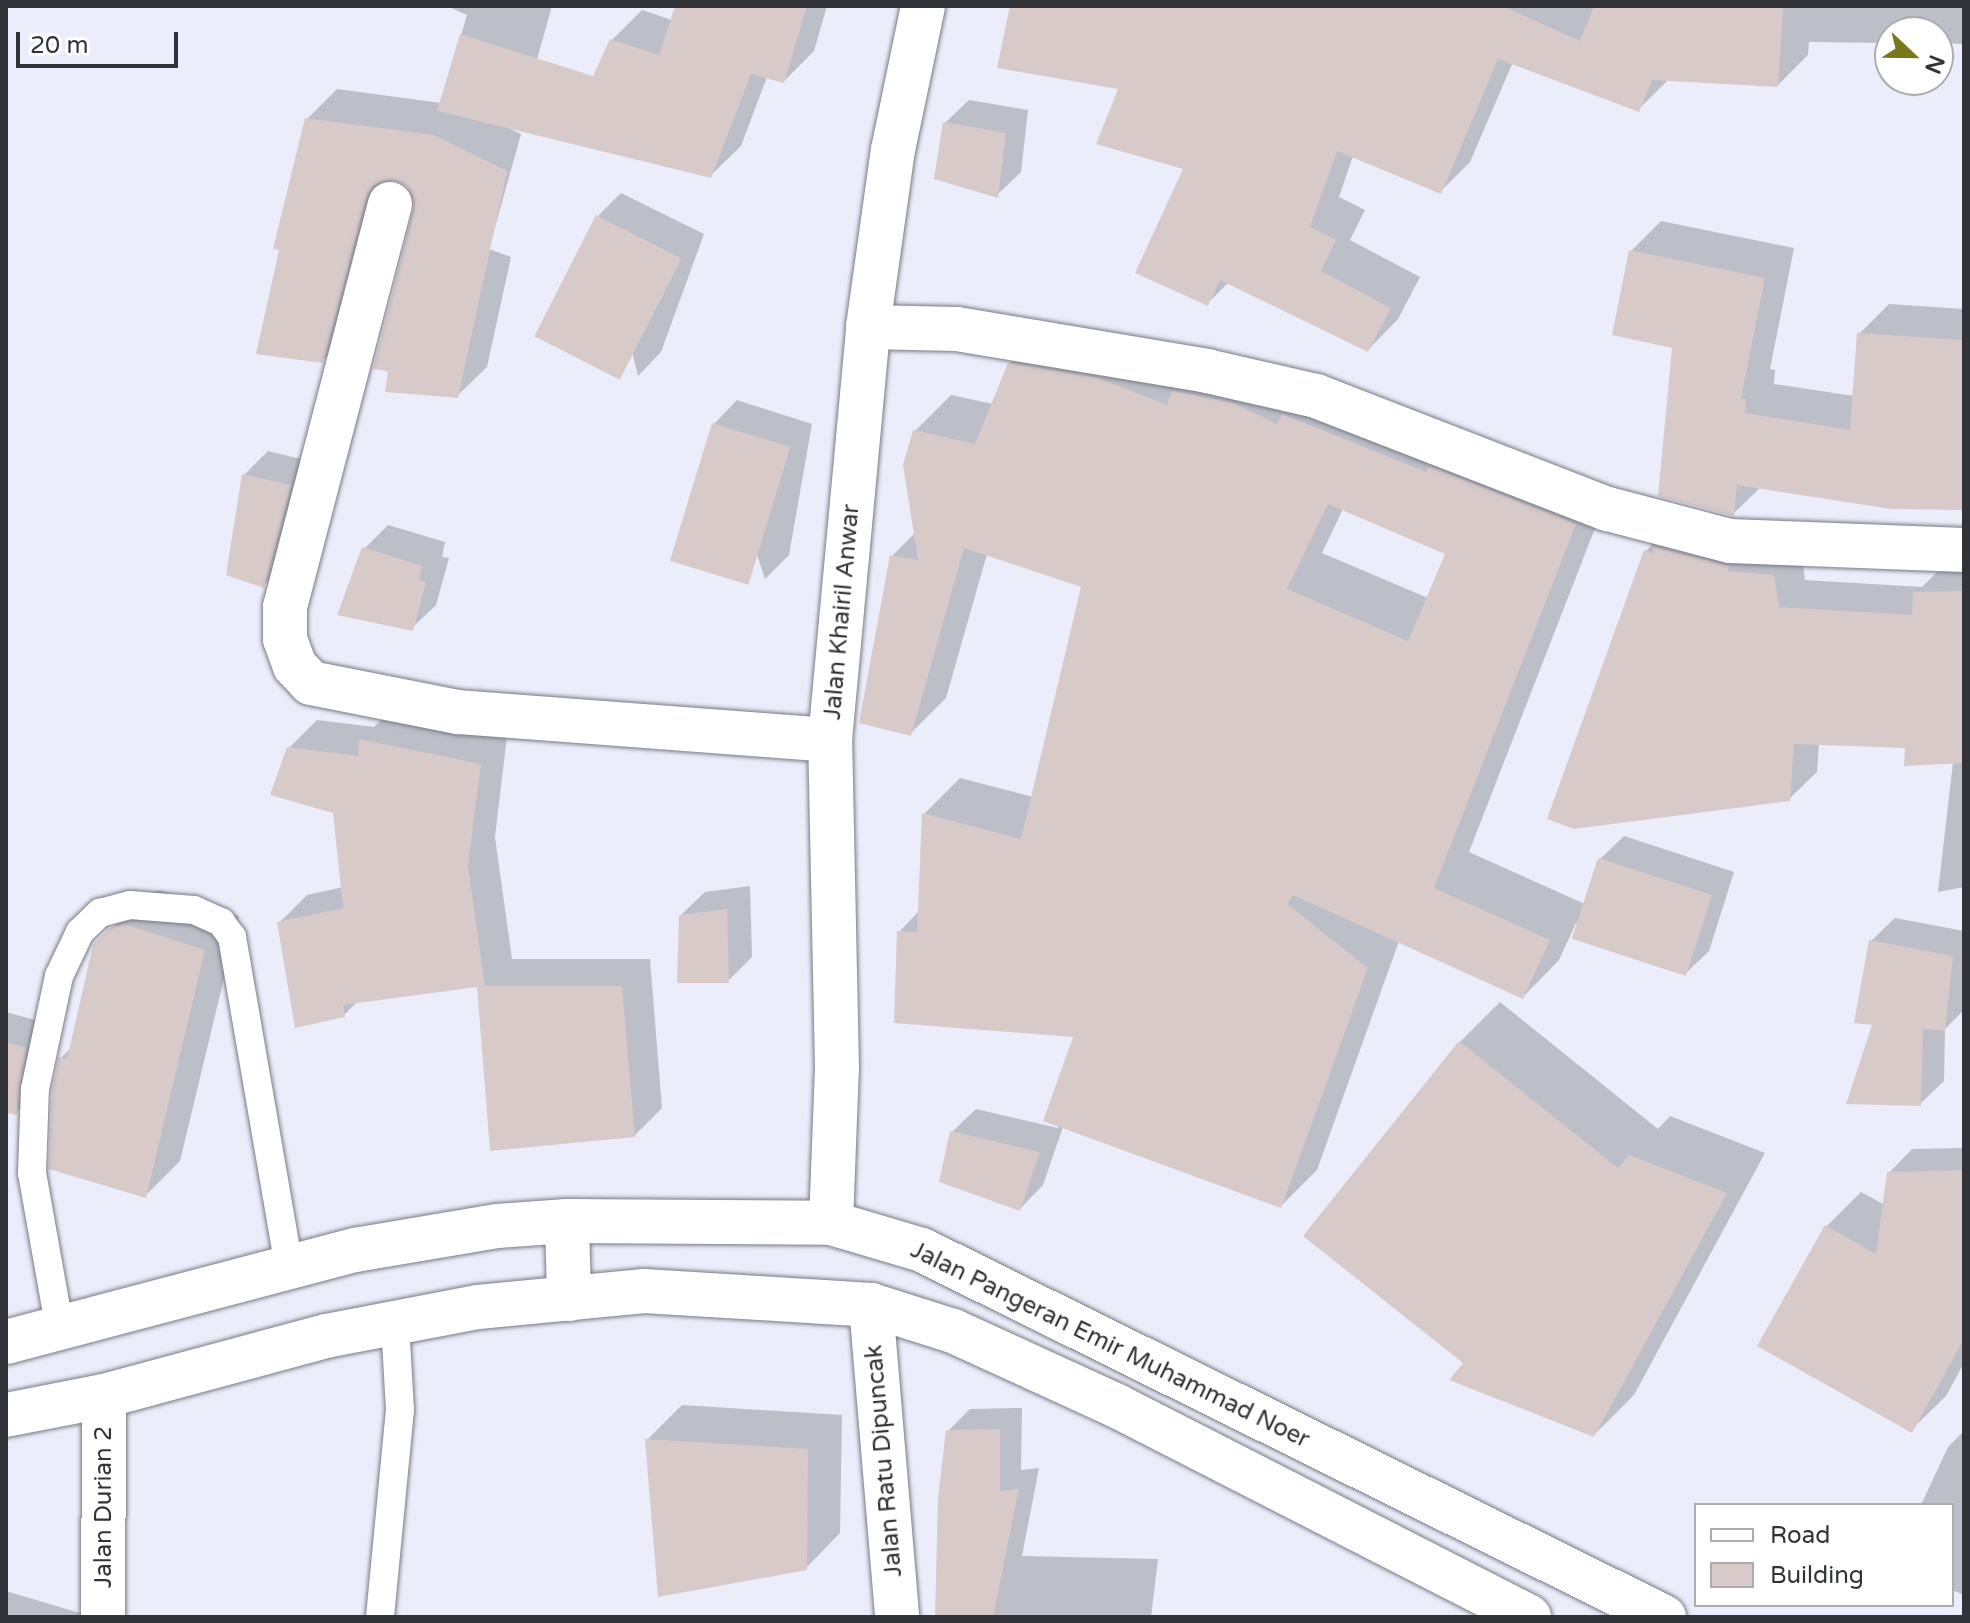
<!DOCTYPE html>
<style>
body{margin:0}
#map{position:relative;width:1970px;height:1623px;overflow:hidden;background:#ebeefa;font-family:"Varela Round",sans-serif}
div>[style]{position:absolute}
.shadow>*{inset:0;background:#0003}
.building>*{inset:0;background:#d8cac9;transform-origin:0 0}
.roads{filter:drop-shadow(0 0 2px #787a84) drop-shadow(0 0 2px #787a84)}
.service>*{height:28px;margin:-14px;padding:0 14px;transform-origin:14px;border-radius:14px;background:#fff}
.minor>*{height:44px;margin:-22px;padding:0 22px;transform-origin:22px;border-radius:22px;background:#fff}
.secondary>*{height:44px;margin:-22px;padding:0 22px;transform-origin:22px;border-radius:22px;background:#fff}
span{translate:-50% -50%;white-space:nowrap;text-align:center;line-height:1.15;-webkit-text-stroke:6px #fff;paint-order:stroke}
.street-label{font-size:24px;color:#323338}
.frame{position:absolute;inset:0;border:8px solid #323338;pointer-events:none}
.legend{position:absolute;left:1694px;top:1503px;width:260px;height:104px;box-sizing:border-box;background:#fff;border:2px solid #adadaf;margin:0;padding:10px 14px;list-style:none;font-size:24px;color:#323338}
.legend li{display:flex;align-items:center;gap:16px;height:40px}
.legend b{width:40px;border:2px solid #adadaf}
.north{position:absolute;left:1874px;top:16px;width:80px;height:80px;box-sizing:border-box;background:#fff;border:2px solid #adadaf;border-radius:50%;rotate:112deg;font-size:22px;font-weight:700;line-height:32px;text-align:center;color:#323338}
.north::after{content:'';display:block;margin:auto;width:28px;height:36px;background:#7a761b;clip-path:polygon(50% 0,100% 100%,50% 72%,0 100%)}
.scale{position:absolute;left:16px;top:32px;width:162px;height:36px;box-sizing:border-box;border:4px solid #323338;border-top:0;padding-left:10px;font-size:24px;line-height:28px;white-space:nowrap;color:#323338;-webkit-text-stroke:6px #fff;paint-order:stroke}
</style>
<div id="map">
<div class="shadow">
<div style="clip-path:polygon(447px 6px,552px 6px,525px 102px,502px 125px,521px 134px,489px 249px,511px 257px,487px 367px,457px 396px,375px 367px,416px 198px,408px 184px,391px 180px,352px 331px,322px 361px,307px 119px,337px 89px,441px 103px,467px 15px)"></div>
<div style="clip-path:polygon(677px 6px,827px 6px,814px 51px,784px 81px,767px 77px,741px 146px,710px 176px,612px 40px,642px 10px,672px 20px)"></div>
<div style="clip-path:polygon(1012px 6px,1964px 6px,1964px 44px,1938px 43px,1938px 32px,1890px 32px,1890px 43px,1809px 42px,1808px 55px,1778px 85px,1669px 79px,1638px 110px,1513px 62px,1470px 162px,1440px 192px,1353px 156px,1339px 197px,1365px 210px,1350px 240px,1420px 277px,1398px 319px,1368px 350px,1229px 282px,1208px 303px,1185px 168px,1121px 88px)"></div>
<div style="clip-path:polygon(969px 100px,1028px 110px,1021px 172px,997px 195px,945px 123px)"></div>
<div style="clip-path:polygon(621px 193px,704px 234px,661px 352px,638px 376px,598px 216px)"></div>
<div style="clip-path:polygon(1661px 221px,1794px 248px,1770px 369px,1775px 370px,1774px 384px,1854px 396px,1859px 334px,1889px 304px,1964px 309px,1964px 508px,1761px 487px,1733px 514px,1675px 346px,1631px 251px)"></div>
<div style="clip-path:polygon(evenodd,1046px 328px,1611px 487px,1469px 852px,1585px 904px,1600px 859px,1624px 836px,1734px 872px,1709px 951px,1685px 974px,1576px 923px,1559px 960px,1523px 997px,1399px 941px,1317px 1170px,1281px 1206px,1063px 1127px,1043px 1185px,1020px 1209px,952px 1132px,976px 1109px,1058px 1128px,1076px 1035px,899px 932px,920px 910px,924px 814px,960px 778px,1033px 797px,1084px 586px,987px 554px,946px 698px,910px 734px,892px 556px,916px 532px,915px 431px,951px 395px,993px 404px,1009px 364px,1046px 328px,1343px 509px,1448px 553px,1428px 598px,1322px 553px,1343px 509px)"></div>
<div style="clip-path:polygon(737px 400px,812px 424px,789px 555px,765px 579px,714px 424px)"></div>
<div style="clip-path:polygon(268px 451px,313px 462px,287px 563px,263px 586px,244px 475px)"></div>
<div style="clip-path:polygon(1673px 523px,1801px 548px,1805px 580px,1922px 587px,1943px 566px,1964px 565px,1964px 887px,1938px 892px,1953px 762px,1907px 746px,1819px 743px,1817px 772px,1789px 799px,1646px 551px)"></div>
<div style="clip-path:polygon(388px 525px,445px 542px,442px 557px,449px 558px,436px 605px,412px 628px,364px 549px)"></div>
<div style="clip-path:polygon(388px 712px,507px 736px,495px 837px,512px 959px,650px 959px,662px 1108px,634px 1136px,479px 984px,358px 1001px,344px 1015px,279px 923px,307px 895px,343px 887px,334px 812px,289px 748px,317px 720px,374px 727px)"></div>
<div style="clip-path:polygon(750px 886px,752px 957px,728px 981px,681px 915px,705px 892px)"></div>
<div style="clip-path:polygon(160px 890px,239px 916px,180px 1161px,145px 1196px,61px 1058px,72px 1047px,95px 946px,145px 894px)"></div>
<div style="clip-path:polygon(1895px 918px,1964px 931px,1964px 1010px,1945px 1029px,1944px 1081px,1920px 1104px,1875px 1023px,1871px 941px)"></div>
<div style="clip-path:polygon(1500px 1002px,1658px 1129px,1670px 1116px,1765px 1153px,1634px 1395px,1594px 1435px,1466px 1363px,1460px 1042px)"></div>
<div style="clip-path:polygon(6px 1012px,49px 1024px,40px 1089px,16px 1113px,6px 1111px)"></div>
<div style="clip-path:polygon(1964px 1148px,1964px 1363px,1946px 1396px,1911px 1430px,1826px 1227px,1861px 1192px,1885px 1205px,1889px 1173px,1912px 1149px)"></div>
<div style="clip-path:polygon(682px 1405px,842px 1415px,840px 1533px,806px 1568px,647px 1440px)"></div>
<div style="clip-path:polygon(1022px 1408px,1021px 1470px,1039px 1468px,1022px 1556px,1158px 1559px,1151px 1617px,938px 1617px,948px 1431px,970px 1409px)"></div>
<div style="clip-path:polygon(1964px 1431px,1964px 1595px,1952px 1590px,1952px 1505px,1921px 1505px,1948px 1447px)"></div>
<div style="clip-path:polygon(6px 1591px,93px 1617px,6px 1617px)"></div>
</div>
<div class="building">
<div style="clip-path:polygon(675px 6px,807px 6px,784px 83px,751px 74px,711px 178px,437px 111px,460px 34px,593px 76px,610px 39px,659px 55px)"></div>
<div style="clip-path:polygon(1010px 6px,1502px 6px,1580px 41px,1594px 6px,1783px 8px,1778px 87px,1652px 80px,1639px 112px,1498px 59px,1441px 194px,1337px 151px,1310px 227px,1336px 240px,1321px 271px,1391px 308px,1368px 352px,1220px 280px,1208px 306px,1135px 273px,1183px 169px,1096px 144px,1118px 89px,997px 68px)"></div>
<div style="clip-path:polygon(305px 118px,434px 135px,507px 171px,458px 398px,385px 392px,388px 371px,373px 369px,414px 210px,408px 187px,396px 180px,373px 186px,366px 198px,323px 363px,256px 354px,279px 250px,273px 249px)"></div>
<div style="clip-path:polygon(943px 122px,1006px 133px,998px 198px,934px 179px)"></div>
<div style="left:596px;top:215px;width:96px;height:136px;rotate:27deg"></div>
<div style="clip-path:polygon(1629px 250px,1765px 278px,1741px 399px,1746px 399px,1745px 413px,1850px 430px,1857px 333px,1964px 340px,1964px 510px,1891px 509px,1737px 485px,1734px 516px,1658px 496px,1672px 348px,1612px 335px)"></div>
<div style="clip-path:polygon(evenodd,1008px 363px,1098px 378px,1167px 405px,1172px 391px,1233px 403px,1277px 424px,1282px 414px,1426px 472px,1429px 466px,1576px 524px,1434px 888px,1550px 940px,1523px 999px,1293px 895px,1287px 904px,1368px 968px,1281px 1208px,1043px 1121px,1073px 1037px,894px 1023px,897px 931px,917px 932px,922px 813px,1021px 839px,1081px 587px,964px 548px,911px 736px,859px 723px,890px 555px,918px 560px,903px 465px,913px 430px,975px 444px,1008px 363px,1328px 504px,1445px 554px,1408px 641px,1287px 589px,1328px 504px)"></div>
<div style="left:712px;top:423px;width:82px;height:144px;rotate:17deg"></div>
<div style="clip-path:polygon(242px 474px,291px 485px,264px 588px,226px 575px)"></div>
<div style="clip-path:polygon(362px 547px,422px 566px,419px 580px,426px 582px,413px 631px,337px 615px)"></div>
<div style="clip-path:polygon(1653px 547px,1729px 566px,1728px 571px,1774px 575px,1779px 607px,1912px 615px,1913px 592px,1964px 591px,1964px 763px,1904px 766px,1905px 748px,1794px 744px,1790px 801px,1574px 829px,1547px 819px,1644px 550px,1653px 553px)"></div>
<div style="clip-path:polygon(359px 739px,481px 764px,468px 866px,485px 986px,622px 986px,635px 1137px,490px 1151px,477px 987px,343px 1005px,345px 1017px,295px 1028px,277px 922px,343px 908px,333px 813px,270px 795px,287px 747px,358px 756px)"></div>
<div style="left:1598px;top:858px;width:120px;height:85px;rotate:18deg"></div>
<div style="clip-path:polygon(727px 909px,729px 983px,677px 983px,679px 915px)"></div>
<div style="clip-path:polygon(124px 924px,205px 950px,146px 1198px,49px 1169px,52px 1091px,59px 1057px,67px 1059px,93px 945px,109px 928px)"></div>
<div style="clip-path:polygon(1869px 940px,1953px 956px,1945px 1031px,1923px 1029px,1921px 1106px,1846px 1104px,1872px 1025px,1854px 1023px)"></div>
<div style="clip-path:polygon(1459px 1041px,1618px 1168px,1629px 1155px,1727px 1193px,1594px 1437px,1449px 1380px,1463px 1363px,1303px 1236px)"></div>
<div style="clip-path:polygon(6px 1042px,26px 1048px,17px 1115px,6px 1113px)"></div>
<div style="clip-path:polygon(950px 1131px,1040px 1152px,1020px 1211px,939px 1182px)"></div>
<div style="clip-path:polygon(1964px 1170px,1964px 1339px,1912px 1433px,1757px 1346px,1825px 1225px,1876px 1254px,1887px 1172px)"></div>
<div style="clip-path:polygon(1000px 1429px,1000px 1491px,1019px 1489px,993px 1617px,935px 1617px,938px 1498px,946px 1430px)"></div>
<div style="clip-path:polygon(645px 1439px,808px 1449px,807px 1570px,658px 1597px)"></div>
</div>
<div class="roads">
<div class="service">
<div style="left:60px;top:1330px;width:159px;rotate:-100.1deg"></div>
<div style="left:32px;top:1173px;width:84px;rotate:-88deg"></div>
<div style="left:35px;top:1089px;width:116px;rotate:-78deg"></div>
<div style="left:59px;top:976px;width:49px;rotate:-64.5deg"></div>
<div style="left:80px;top:932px;width:28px;rotate:-44deg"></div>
<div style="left:100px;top:913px;width:31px;rotate:-15deg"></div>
<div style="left:130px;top:905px;width:64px;rotate:4.5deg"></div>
<div style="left:194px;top:910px;width:30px;rotate:24deg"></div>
<div style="left:221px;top:922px;width:19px;rotate:54deg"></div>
<div style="left:232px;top:937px;width:336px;rotate:80.2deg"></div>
<div style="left:380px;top:1617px;width:208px;rotate:-84.5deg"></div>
<div style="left:400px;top:1410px;width:87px;rotate:-93.3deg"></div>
</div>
<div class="minor">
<div style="left:390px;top:204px;width:416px;rotate:104.6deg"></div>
<div style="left:285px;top:607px;width:32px;rotate:90deg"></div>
<div style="left:285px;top:639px;width:29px;rotate:70deg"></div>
<div style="left:295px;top:666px;width:23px;rotate:47deg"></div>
<div style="left:311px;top:683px;width:150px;rotate:11.2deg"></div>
<div style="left:458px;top:712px;width:373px;rotate:4.3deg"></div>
<div style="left:868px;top:327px;width:89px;rotate:1.3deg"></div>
<div style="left:957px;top:329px;width:254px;rotate:9.5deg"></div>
<div style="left:1207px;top:371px;width:112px;rotate:12.9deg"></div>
<div style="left:1316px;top:396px;width:313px;rotate:21.2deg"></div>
<div style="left:1608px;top:509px;width:126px;rotate:14.7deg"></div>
<div style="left:1730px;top:541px;width:234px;rotate:2.2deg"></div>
<div style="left:831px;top:1223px;width:155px;rotate:-87.8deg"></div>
<div style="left:837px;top:1068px;width:328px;rotate:-91.2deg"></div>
<div style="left:830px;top:740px;width:415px;rotate:-84.7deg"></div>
<div style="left:868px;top:327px;width:179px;rotate:-82deg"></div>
<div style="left:893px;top:150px;width:147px;rotate:-78.2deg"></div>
<div style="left:871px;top:1305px;width:313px;rotate:85.2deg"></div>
<div style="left:103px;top:1617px;width:221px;rotate:-89.7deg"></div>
</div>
<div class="secondary">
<div style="left:567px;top:1221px;width:78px;rotate:88.5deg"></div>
<div style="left:6px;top:1342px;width:361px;rotate:-14.8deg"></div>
<div style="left:355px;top:1250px;width:144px;rotate:-9.6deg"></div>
<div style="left:497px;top:1226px;width:70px;rotate:-4.1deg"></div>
<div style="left:567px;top:1221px;width:264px;rotate:0.4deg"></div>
<div style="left:831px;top:1223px;width:95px;rotate:16.5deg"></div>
<div style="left:922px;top:1250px;width:828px;rotate:26.32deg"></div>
<div style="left:6px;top:1415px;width:100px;rotate:-11deg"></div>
<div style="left:104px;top:1396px;width:230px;rotate:-15.1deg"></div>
<div style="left:326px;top:1336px;width:155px;rotate:-10.8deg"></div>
<div style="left:478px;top:1307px;width:167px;rotate:-5.5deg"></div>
<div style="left:644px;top:1291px;width:227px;rotate:3.5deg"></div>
<div style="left:871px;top:1305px;width:86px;rotate:17.6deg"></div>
<div style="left:953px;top:1331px;width:180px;rotate:24.6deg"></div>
<div style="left:1117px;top:1406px;width:463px;rotate:27.1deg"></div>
</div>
</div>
<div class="street-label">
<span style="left:842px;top:612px;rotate:-85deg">Jalan Khairil Anwar</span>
<span style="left:1110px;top:1345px;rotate:26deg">Jalan Pangeran Emir Muhammad Noer</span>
<span style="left:884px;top:1461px;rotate:-95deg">Jalan Ratu Dipuncak</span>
<span style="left:104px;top:1507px;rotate:-90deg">Jalan Durian 2</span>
</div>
<div class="frame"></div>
<ul class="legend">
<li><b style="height:10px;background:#fff"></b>Road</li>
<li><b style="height:22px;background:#d8cac9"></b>Building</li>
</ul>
<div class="north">N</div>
<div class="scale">20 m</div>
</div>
